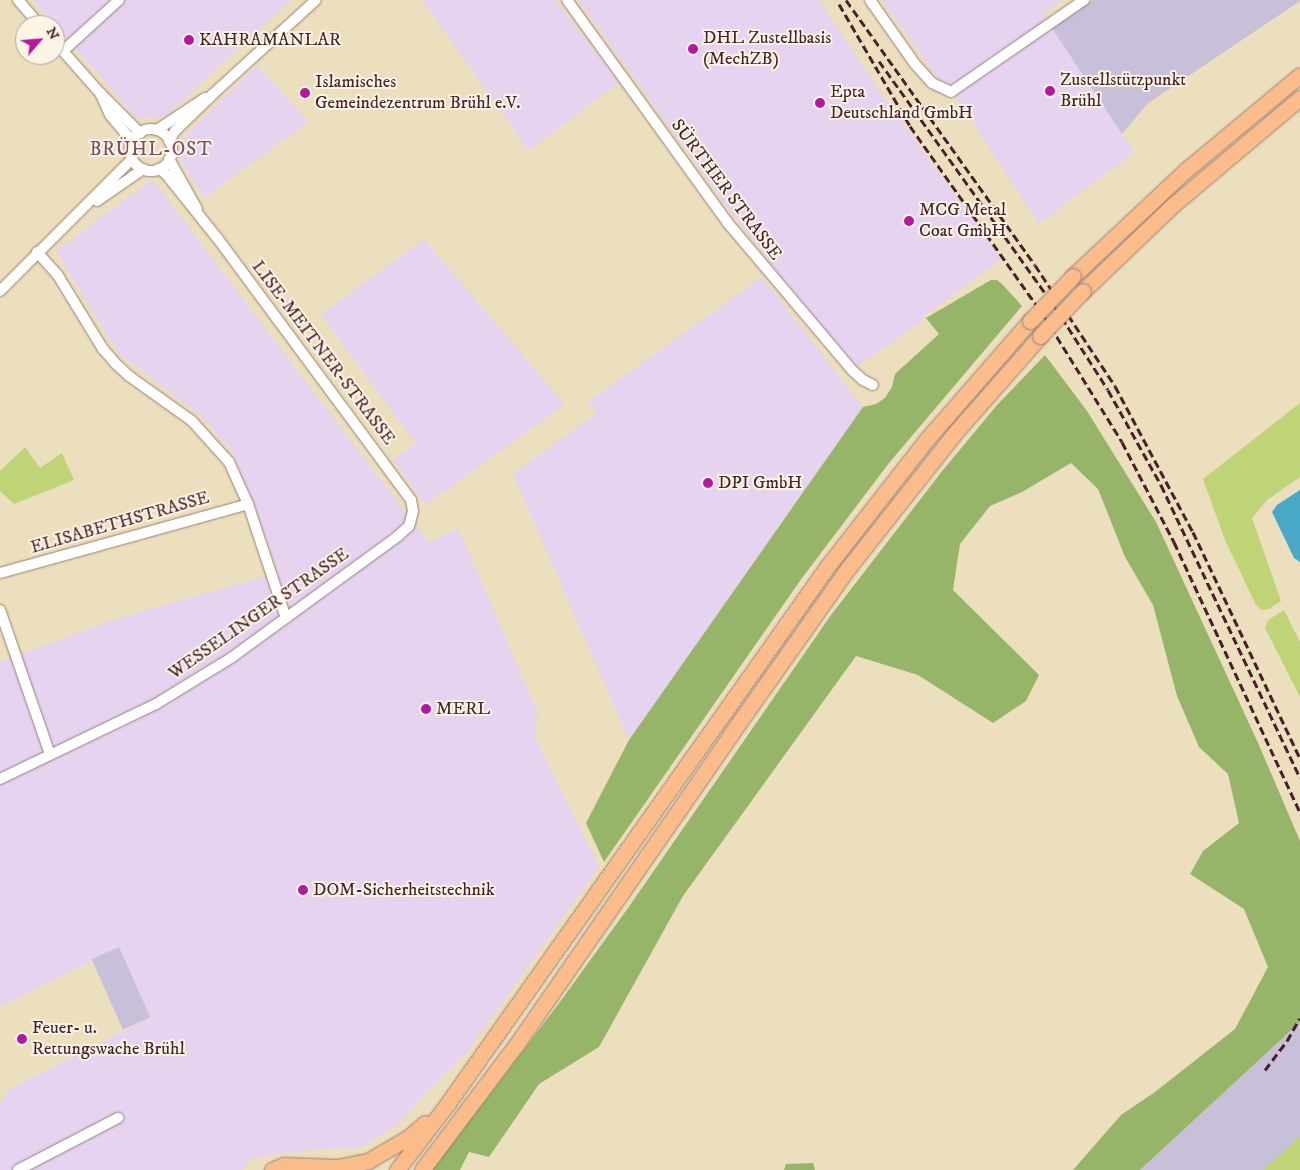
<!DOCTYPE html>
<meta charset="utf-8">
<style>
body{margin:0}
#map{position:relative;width:1300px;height:1170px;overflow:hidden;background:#ecdfbd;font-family:"IM FELL DW Pica",serif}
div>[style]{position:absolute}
.built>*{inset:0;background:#e5d3f0}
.industrial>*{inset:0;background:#c7c0d8;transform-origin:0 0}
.green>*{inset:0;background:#bfd377}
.forest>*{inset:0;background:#97b568}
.water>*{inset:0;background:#48a8c7}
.roads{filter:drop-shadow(0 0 1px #9b7f74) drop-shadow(0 0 1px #9b7f74)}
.minor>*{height:10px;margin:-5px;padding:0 5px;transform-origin:5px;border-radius:5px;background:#fff}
.minor>.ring{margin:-5px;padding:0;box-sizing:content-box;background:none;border:10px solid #fff;border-radius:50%}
.highway>*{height:15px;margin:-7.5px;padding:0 7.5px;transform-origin:7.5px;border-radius:7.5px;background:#fabc8b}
.rail>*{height:3px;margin-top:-1.5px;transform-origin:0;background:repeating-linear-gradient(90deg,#4a1f2b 0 8px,transparent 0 12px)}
.bridges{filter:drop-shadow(0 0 1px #9b7f74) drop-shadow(0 0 1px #9b7f74)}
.highway-bridge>*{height:15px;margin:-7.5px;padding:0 7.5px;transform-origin:7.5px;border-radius:7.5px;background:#fabc8b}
.dots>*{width:14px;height:14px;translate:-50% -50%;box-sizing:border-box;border:2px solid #fcf5e5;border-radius:50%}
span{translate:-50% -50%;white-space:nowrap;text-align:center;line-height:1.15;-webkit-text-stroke:4px #fcf5e5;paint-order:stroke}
.poi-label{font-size:18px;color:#4a1f2b}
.left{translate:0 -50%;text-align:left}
.street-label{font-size:18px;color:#4a1f2b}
.neighbourhood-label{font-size:19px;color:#7d4a65;letter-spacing:1px}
.north{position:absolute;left:15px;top:15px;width:50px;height:50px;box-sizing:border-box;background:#fcf5e5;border:1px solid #b59f9b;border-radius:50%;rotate:63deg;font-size:14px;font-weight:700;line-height:20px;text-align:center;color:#4a1f2b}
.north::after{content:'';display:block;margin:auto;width:18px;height:22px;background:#b5179e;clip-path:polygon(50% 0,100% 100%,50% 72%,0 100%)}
</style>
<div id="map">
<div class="built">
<div style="clip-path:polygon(32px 0,291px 0,166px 116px,138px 119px)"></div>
<div style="clip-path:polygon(422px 0,555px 0,619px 82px,529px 151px)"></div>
<div style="clip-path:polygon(578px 0,819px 0,880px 91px,1002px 259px,926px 314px,919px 323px,858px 366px,850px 363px,727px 207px)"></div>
<div style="clip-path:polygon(882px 0,1063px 0,1043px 14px,1134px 152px,1039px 224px,963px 107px,934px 73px)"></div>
<div style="clip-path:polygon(257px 65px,309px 122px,204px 198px,180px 160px,185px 136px)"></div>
<div style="clip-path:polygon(152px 179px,428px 542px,459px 529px,537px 711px,535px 737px,599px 867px,466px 1053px,394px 1127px,360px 1148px,317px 1149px,252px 1158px,241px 1170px,0 1170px,0 1104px,9px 1089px,150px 1018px,119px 947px,0 1007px,0 662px,109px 621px,279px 572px,233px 453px,200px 415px,119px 354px,56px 251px)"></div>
<div style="clip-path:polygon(424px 239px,565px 404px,426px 505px,393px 460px,416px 443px,321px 315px)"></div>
<div style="clip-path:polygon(762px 277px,863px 407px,629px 740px,513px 474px,597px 413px,588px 402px)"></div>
</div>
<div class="industrial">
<div style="clip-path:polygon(1093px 0,1300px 0,1300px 1px,1147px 104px,1122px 134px,1052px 28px)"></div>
<div style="left:119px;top:947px;width:77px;height:30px;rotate:66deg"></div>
<div style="clip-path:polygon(1300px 1022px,1300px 1170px,1140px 1170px,1286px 1035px)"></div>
</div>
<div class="green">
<div style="clip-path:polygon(1300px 403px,1300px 477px,1267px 500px,1252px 518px,1281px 601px,1269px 609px,1261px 610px,1256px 605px,1225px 540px,1203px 479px)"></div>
<div style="clip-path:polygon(25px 447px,40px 468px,62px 453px,74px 480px,14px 504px,0 491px,0 471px)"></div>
<div style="clip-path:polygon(1284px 610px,1300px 642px,1300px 697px,1265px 628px,1268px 620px)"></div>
<div style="clip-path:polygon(1300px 1136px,1300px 1170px,1263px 1170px,1291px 1145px)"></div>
</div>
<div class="forest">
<div style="clip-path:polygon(991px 280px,997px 280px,1002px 284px,1022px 306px,889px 463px,802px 578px,604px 862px,586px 823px,629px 740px,863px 407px,876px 404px,885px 398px,892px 387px,895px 374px,939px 334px,926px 318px)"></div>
<div style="clip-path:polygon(1045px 355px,1087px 411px,1156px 522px,1259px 745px,1300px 841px,1300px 1022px,1140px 1170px,1073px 1170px,1121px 1115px,1155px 1092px,1235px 1029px,1268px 967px,1244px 909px,1190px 874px,1203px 851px,1239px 823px,1228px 774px,1199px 747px,1177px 696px,1153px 605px,1125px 557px,1098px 489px,1071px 463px,1022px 492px,990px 506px,960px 544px,953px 590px,1039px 675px,1026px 701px,993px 723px,918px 675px,856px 656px,683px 896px,599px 1047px,539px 1084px,489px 1157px,469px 1152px,460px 1170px,432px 1170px,557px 1006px,628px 908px,831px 615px,943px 470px,997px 405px)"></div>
<div style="clip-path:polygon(813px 1163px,815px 1170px,784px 1170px,786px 1164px)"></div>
</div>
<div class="water">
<div style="clip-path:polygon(1300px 490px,1300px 562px,1294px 558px,1272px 512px,1277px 505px)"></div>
</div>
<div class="roads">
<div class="minor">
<div style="left:18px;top:0;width:33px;rotate:49deg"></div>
<div style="left:567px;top:0;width:274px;rotate:54.2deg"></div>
<div style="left:727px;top:222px;width:195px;rotate:49.8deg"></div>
<div style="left:853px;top:371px;width:13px;rotate:42deg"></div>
<div style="left:863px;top:380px;width:11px;rotate:27deg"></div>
<div style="left:870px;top:0;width:78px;rotate:54.9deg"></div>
<div style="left:915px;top:64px;width:25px;rotate:48deg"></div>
<div style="left:932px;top:83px;width:21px;rotate:25deg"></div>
<div style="left:951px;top:92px;width:162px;rotate:-34.7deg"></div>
<div style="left:55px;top:42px;width:68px;rotate:48.6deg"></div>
<div style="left:63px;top:51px;width:76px;rotate:-42.3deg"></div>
<div class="ring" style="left:130px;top:129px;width:32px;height:32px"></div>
<div style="left:157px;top:130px;width:58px;rotate:-33.7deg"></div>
<div style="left:132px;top:141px;width:34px;rotate:-130deg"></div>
<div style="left:110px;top:115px;width:24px;rotate:-114deg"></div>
<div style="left:100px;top:93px;width:57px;rotate:45deg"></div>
<div style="left:169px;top:141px;width:12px;rotate:-59deg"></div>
<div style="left:175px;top:131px;width:53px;rotate:-44.2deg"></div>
<div style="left:213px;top:94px;width:139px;rotate:-42.4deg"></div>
<div style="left:169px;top:159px;width:57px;rotate:60.8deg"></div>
<div style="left:97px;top:201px;width:56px;rotate:-34.8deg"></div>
<div style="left:37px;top:252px;width:30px;rotate:48deg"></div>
<div style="left:57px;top:274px;width:88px;rotate:58.5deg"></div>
<div style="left:103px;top:349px;width:18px;rotate:49deg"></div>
<div style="left:115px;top:363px;width:19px;rotate:43deg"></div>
<div style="left:129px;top:376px;width:77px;rotate:35.5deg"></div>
<div style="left:192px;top:421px;width:55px;rotate:47.9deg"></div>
<div style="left:229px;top:462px;width:46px;rotate:65.7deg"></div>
<div style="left:248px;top:504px;width:120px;rotate:71.6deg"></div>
<div style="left:0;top:291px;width:187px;rotate:-45deg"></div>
<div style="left:0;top:573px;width:257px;rotate:-15.5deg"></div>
<div style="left:0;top:610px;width:152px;rotate:70.9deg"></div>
<div style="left:0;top:779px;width:173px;rotate:-25.7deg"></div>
<div style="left:156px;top:704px;width:88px;rotate:-31.5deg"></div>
<div style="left:231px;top:658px;width:207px;rotate:-36.1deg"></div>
<div style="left:398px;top:536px;width:15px;rotate:-42deg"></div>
<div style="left:409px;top:526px;width:7px;rotate:-74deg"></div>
<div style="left:411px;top:519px;width:8px;rotate:-76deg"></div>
<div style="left:413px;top:511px;width:11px;rotate:-100deg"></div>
<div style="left:411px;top:500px;width:47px;rotate:-126.4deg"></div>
<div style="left:383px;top:462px;width:277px;rotate:-126.5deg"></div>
<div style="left:218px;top:239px;width:83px;rotate:-128.7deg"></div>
<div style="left:166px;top:174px;width:9px;rotate:-144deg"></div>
<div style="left:18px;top:1170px;width:113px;rotate:-27.5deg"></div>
</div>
<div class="highway">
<div style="left:1073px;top:276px;width:155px;rotate:-43.2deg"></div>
<div style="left:1186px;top:170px;width:148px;rotate:-39.8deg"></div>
<div style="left:1083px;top:291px;width:126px;rotate:-43.7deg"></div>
<div style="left:1174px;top:204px;width:165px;rotate:-40.1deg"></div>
<div style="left:272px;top:1170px;width:13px;rotate:-23deg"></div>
<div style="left:284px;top:1165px;width:53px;rotate:2.2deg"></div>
<div style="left:337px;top:1167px;width:32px;rotate:-11deg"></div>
<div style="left:368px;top:1161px;width:48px;rotate:-30.3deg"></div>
<div style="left:409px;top:1137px;width:21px;rotate:-41deg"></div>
<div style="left:397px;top:1170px;width:84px;rotate:-52.7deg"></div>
<div style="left:448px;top:1103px;width:656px;rotate:-54.74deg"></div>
<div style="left:827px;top:567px;width:162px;rotate:-52deg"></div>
<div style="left:927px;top:439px;width:157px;rotate:-48.9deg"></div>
<div style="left:422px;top:1170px;width:156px;rotate:-53.1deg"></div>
<div style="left:516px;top:1045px;width:378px;rotate:-55.3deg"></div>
<div style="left:731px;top:734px;width:204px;rotate:-54.8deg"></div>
<div style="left:849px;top:567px;width:169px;rotate:-51.7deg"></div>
<div style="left:954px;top:434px;width:130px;rotate:-48.7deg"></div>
</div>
</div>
<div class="rail">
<div style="left:846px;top:0;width:325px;rotate:54.5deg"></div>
<div style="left:1035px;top:265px;width:145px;rotate:56.5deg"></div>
<div style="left:1115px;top:386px;width:166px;rotate:61.9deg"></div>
<div style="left:1193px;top:532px;width:250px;rotate:64.7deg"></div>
<div style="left:839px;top:4px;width:141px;rotate:59.8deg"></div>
<div style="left:910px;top:126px;width:232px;rotate:54.8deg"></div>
<div style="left:1044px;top:316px;width:148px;rotate:58.2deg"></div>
<div style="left:1122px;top:442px;width:113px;rotate:62.5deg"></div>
<div style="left:1174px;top:542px;width:298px;rotate:65deg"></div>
<div style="left:879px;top:61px;width:302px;rotate:54.4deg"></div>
<div style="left:1055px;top:307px;width:98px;rotate:57.4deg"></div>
<div style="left:1108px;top:390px;width:109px;rotate:60.8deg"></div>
<div style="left:1161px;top:485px;width:324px;rotate:64.6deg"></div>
<div style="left:1265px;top:1070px;width:36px;rotate:-53deg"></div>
<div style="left:1287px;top:1041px;width:26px;rotate:-61deg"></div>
</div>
<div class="bridges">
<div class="highway-bridge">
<div style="left:1030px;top:321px;width:62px;rotate:-46.3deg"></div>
<div style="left:1040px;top:336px;width:62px;rotate:-46.3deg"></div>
</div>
</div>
<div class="dots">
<div style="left:189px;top:40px;background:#b5179e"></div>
<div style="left:693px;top:49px;background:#b5179e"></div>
<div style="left:1050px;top:91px;background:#b5179e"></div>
<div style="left:305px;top:93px;background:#b5179e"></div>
<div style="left:820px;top:103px;background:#b5179e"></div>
<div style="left:909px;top:221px;background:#b5179e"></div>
<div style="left:708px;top:483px;background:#b5179e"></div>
<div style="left:426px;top:709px;background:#b5179e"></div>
<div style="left:303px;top:890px;background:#b5179e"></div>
<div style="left:22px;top:1039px;background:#b5179e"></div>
</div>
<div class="poi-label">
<span class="left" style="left:703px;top:49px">DHL Zustellbasis<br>(MechZB)</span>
<span class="left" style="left:199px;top:40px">KAHRAMANLAR</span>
<span class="left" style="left:1060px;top:91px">Zustellstützpunkt<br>Brühl</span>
<span class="left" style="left:315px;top:93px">Islamisches<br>Gemeindezentrum Brühl e.V.</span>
<span class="left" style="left:830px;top:103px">Epta<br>Deutschland GmbH</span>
<span class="left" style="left:919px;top:221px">MCG Metal<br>Coat GmbH</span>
<span class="left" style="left:718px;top:483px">DPI GmbH</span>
<span class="left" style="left:436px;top:709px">MERL</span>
<span class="left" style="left:313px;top:890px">DOM-Sicherheitstechnik</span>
<span class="left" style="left:32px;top:1039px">Feuer- u.<br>Rettungswache Brühl</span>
</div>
<div class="street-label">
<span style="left:726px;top:190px;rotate:53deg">SÜRTHER STRASSE</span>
<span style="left:323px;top:353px;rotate:53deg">LISE-MEITNER-STRASSE</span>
<span style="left:120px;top:523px;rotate:-16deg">ELISABETHSTRASSE</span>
<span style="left:259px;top:614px;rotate:-35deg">WESSELINGER STRASSE</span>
</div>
<div class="neighbourhood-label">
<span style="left:151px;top:150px">BRÜHL-OST</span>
</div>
<div class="north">N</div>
</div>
